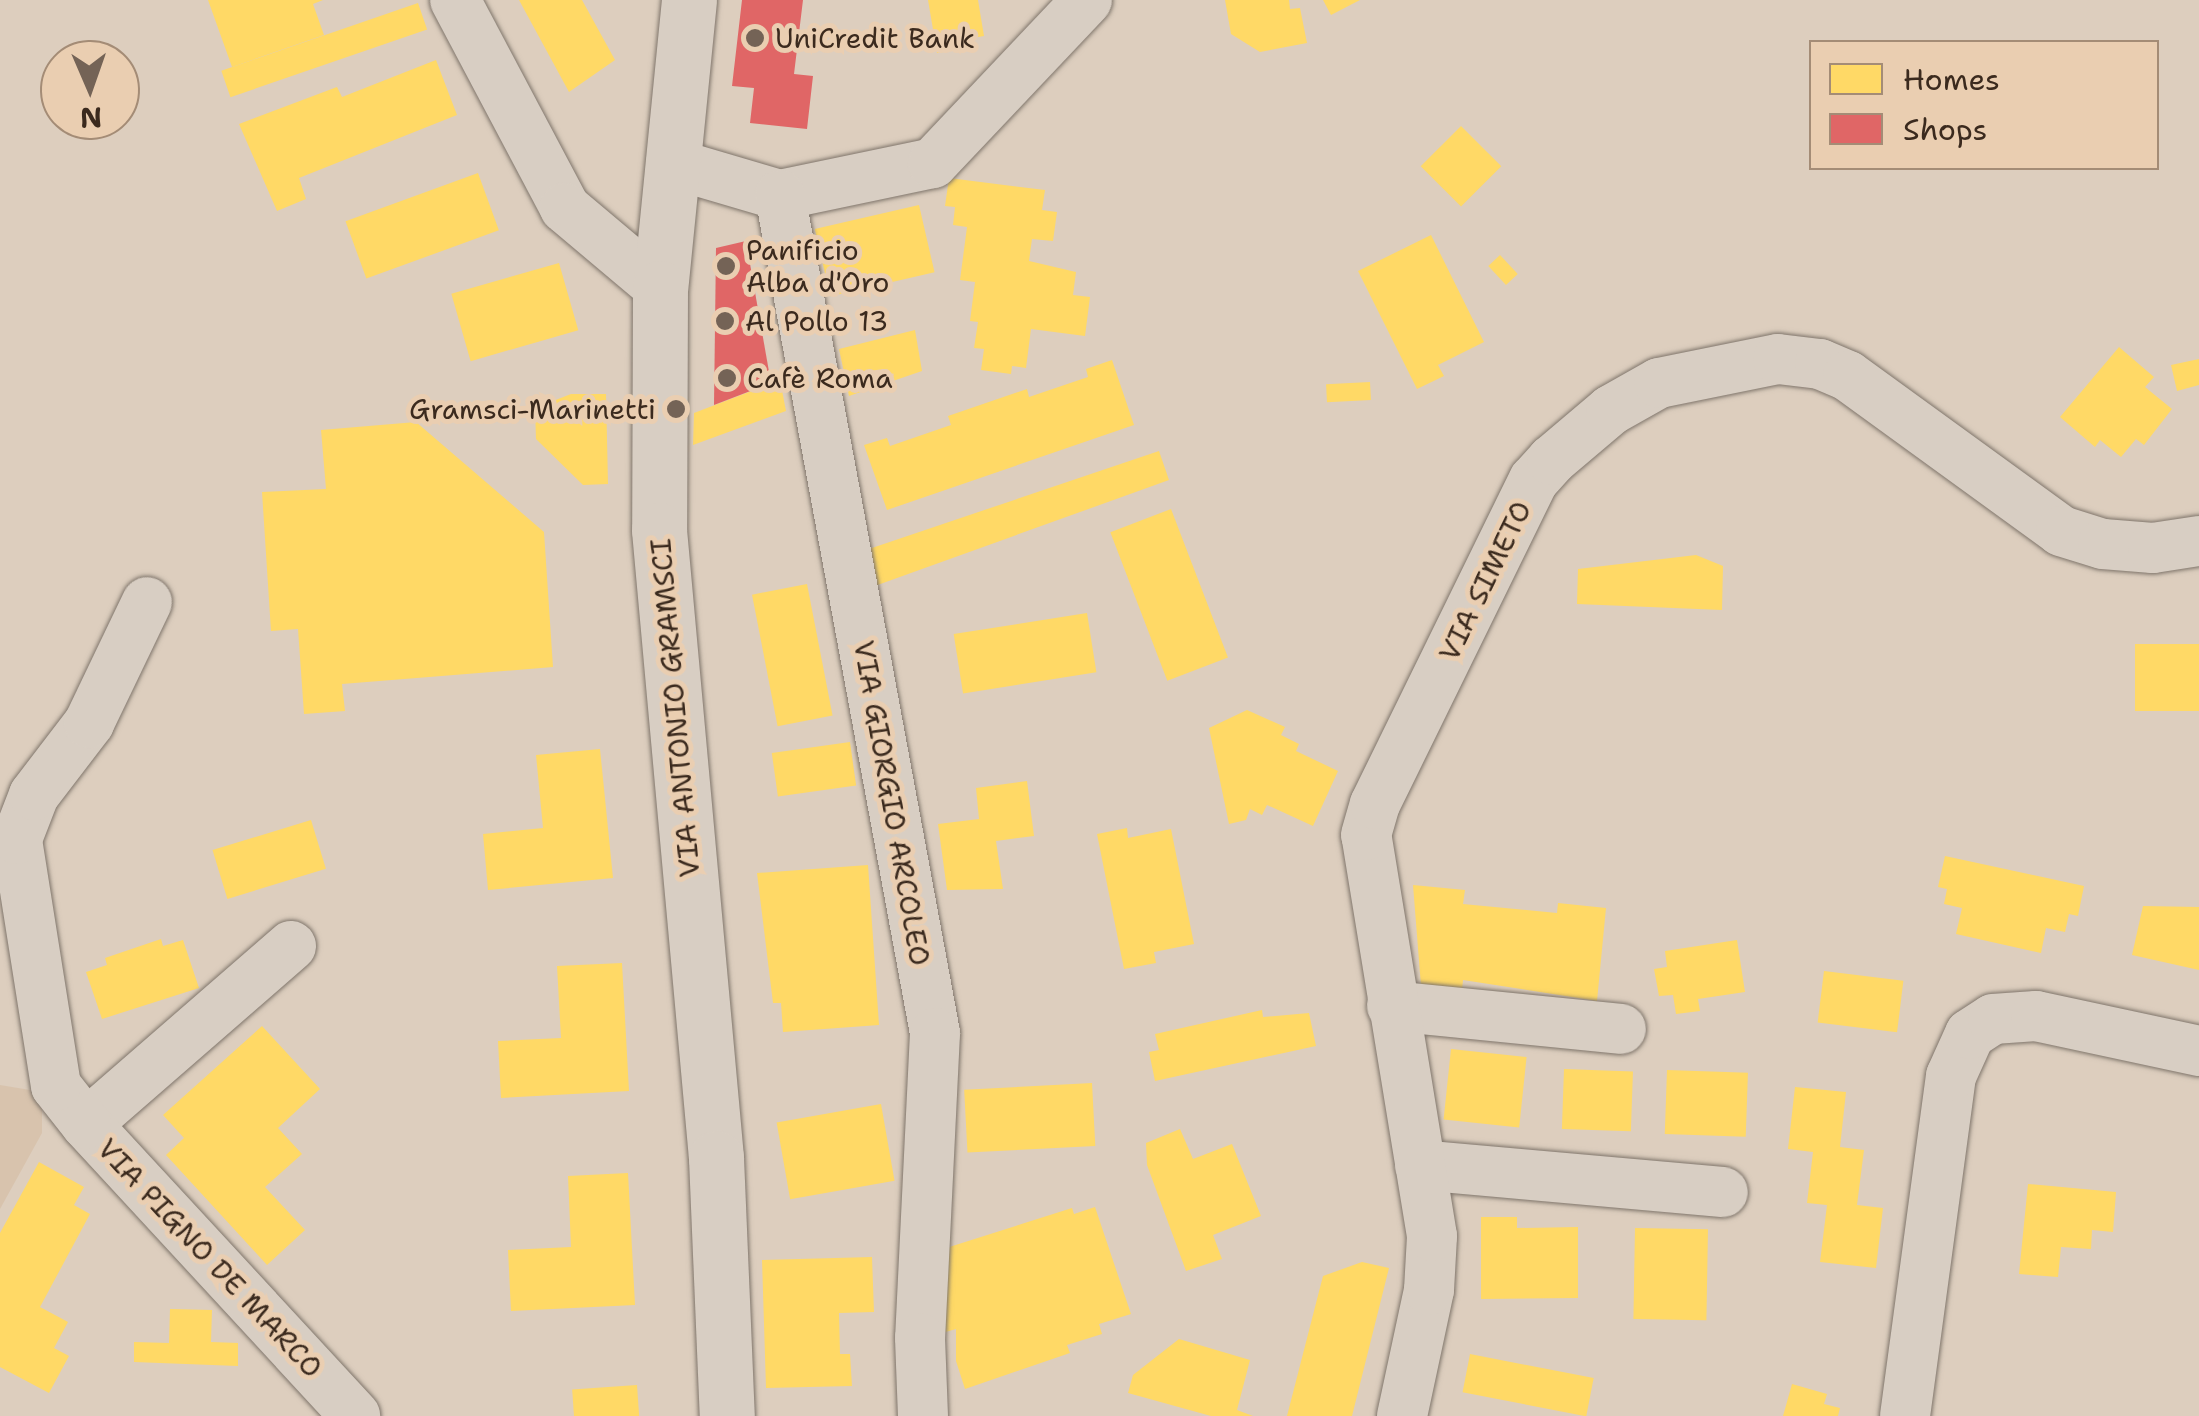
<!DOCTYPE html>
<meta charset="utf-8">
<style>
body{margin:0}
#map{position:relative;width:2199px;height:1416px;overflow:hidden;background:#ddcebe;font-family:"Shantell Sans",sans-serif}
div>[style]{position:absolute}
.built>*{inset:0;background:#d8c3ad}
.homes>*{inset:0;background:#ffd966;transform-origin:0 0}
.shops>*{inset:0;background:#e06666}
.roads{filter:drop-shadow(0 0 2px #7f756b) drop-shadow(0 0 2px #7f756b)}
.minor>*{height:50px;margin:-25px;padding:0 25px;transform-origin:25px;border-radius:25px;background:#d8cec3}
.major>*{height:55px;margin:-27.5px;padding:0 27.5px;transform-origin:27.5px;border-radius:27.5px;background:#d8cec3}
.dots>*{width:28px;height:28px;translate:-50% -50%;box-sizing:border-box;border:5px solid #eaceb1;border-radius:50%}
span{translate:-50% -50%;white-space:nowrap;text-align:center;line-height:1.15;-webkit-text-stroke:10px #eaceb1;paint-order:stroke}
.poi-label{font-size:28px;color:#3b2a1e}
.left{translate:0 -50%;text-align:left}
.right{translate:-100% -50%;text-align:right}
.street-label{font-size:28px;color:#3b2a1e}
.legend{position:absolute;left:1809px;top:40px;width:350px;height:130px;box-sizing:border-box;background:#eaceb1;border:2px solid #a48c76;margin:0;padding:12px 18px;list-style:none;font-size:30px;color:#3b2a1e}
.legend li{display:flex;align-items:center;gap:20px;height:50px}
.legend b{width:50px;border:2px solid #a48c76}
.north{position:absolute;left:40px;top:40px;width:100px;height:100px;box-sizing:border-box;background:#eaceb1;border:2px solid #a48c76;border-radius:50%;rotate:178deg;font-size:28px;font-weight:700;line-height:40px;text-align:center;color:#3b2a1e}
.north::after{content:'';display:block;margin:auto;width:35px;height:45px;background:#746356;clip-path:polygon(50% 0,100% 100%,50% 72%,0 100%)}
</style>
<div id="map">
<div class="built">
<div style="clip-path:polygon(0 1085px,42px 1092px,42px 1133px,0 1209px)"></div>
</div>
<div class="homes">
<div style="clip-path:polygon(208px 0,323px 0,313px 4px,324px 35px,232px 67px)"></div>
<div style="clip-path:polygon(519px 0,582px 0,615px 60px,569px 92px)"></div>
<div style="clip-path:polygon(928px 0,978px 0,984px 36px,966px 39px,968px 48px,937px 53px)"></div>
<div style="clip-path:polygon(1225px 0,1289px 0,1290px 9px,1300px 8px,1307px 43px,1260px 52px,1231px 34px)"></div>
<div style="clip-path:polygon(1323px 0,1360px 0,1331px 15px)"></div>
<div style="left:418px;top:3px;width:28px;height:208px;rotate:71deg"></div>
<div style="clip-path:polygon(436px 60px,457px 115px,299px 178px,306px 199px,277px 211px,239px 124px,337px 87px,342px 97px)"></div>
<div style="left:1461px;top:126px;width:57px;height:57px;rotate:45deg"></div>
<div style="left:478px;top:173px;width:61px;height:141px;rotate:70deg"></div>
<div style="clip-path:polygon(949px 178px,1045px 190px,1042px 210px,1057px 212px,1053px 241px,1032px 239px,1029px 261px,1076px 272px,1073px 295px,1090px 297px,1085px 336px,1031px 329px,1026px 368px,1012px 366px,1011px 374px,981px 370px,984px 349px,974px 348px,978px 322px,970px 321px,975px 282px,960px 280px,967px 227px,953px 225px,955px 207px,945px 206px)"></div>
<div style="left:919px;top:205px;width:69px;height:107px;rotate:77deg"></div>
<div style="clip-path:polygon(1431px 235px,1484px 342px,1438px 365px,1444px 376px,1417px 389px,1358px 271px)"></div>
<div style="left:1500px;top:255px;width:26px;height:16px;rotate:47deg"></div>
<div style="left:559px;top:263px;width:70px;height:112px;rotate:74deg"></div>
<div style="clip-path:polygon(915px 330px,922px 371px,849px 396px,839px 349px)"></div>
<div style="clip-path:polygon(2119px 347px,2154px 377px,2145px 387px,2172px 409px,2144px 445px,2136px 439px,2121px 457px,2100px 440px,2095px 447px,2060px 417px)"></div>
<div style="clip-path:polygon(2199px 359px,2199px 385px,2177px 391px,2171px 365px)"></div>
<div style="clip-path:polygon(1112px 360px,1134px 425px,887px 510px,864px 445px,887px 438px,890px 446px,951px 425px,948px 416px,1027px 389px,1029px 397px,1088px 377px,1086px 369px)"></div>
<div style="clip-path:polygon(780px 380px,786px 411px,693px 445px,694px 413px)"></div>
<div style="left:1370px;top:382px;width:18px;height:44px;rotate:87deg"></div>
<div style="clip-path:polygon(571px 394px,606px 394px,608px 484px,583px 485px,536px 439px,535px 408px)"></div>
<div style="clip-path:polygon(416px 422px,544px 532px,553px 667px,342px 684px,345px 711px,304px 714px,298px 629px,271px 631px,262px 492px,326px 489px,321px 430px)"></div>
<div style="clip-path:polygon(1159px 451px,1169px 480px,872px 587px,866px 550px)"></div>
<div style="left:1171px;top:509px;width:159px;height:65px;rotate:69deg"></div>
<div style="clip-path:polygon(1696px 555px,1723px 566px,1722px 610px,1577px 604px,1578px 569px)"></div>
<div style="left:807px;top:584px;width:134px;height:56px;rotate:79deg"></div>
<div style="left:1087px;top:613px;width:60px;height:135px;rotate:81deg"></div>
<div style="left:2199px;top:644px;width:67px;height:64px;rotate:90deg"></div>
<div style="clip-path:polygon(1247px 710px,1285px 727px,1281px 735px,1299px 744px,1296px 751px,1338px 771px,1313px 826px,1267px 805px,1262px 815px,1250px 809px,1246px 820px,1229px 824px,1209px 728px)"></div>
<div style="left:850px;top:742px;width:44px;height:79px;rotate:82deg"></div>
<div style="clip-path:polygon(600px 749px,613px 878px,488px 890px,483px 834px,543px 828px,536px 755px)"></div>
<div style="clip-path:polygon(1027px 781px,1034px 836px,996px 841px,1003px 889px,947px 890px,938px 824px,979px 819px,976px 788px)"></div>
<div style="left:311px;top:820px;width:51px;height:103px;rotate:73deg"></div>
<div style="clip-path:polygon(1127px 828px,1128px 838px,1171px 829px,1194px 944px,1154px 952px,1156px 963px,1124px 969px,1097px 834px)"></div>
<div style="clip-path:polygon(1945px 856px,2084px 886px,2078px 916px,2069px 914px,2065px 932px,2046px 928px,2041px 953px,1956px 934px,1962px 908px,1944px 904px,1947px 889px,1938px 887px)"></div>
<div style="clip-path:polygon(868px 865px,879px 1025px,783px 1032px,781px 1003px,773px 1003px,757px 873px)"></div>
<div style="clip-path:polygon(1413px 885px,1465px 890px,1463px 904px,1557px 913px,1558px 903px,1606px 908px,1597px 1001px,1463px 980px,1462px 990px,1421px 986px)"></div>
<div style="clip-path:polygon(2143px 906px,2199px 907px,2199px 970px,2132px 955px)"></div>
<div style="clip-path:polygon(161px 939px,163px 946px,183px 940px,199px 988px,102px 1019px,86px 972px,107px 965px,105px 958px)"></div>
<div style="clip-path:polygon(1737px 940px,1745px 992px,1698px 999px,1700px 1011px,1676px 1014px,1673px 995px,1659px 996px,1654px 969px,1667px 967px,1665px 951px)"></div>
<div style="clip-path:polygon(622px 963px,629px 1091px,501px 1098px,498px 1041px,561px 1038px,557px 966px)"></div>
<div style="left:1824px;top:971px;width:80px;height:52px;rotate:7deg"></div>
<div style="clip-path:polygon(1262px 1010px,1263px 1017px,1309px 1013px,1316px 1046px,1155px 1081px,1149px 1052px,1159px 1050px,1155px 1034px)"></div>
<div style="clip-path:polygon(262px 1026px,320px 1089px,278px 1128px,302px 1154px,265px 1187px,305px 1230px,267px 1265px,166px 1155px,184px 1138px,163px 1115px)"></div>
<div style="left:1451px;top:1049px;width:76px;height:71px;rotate:6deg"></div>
<div style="left:1564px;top:1069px;width:69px;height:60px;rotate:2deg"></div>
<div style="left:1667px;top:1070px;width:81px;height:64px;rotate:2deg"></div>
<div style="left:1092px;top:1083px;width:63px;height:128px;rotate:87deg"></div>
<div style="clip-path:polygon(1795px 1087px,1846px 1092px,1840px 1147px,1864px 1150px,1857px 1205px,1883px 1208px,1876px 1268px,1820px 1262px,1827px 1205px,1807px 1203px,1813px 1152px,1788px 1149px)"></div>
<div style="left:881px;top:1104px;width:78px;height:106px;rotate:80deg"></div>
<div style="clip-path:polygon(1180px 1129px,1193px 1159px,1232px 1144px,1261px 1216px,1213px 1235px,1222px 1259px,1186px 1271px,1147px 1165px,1146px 1143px)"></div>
<div style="clip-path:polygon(39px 1162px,84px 1187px,74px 1205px,90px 1214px,40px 1307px,68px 1322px,54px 1348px,69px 1356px,49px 1393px,0 1367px,0 1233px)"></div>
<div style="clip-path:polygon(628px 1173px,635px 1305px,511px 1311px,508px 1250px,571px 1247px,568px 1176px)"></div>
<div style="clip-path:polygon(2028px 1184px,2116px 1192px,2113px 1232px,2092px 1230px,2091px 1249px,2061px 1247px,2058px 1277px,2019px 1274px)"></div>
<div style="clip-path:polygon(1095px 1207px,1131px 1314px,1099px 1324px,1102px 1334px,1067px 1345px,1070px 1353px,965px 1389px,956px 1361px,956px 1329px,942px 1333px,943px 1249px,1072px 1208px,1074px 1214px)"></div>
<div style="clip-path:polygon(1481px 1217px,1517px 1217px,1517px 1228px,1578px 1227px,1578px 1298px,1481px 1299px)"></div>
<div style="left:1635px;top:1228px;width:73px;height:91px;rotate:1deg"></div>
<div style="clip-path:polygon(872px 1257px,874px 1312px,839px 1313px,840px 1354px,850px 1354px,852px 1386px,766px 1388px,762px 1260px)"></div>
<div style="clip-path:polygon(1362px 1262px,1389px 1268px,1352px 1416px,1287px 1416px,1323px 1276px)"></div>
<div style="clip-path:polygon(170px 1309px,212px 1310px,211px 1342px,238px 1343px,238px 1366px,134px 1362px,134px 1342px,169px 1343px)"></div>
<div style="clip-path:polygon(1179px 1339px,1250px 1360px,1237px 1410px,1253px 1416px,1211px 1416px,1128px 1393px,1133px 1375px)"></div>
<div style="left:1470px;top:1354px;width:126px;height:39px;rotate:11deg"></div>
<div style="clip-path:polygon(1792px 1384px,1827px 1394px,1824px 1404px,1840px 1408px,1838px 1416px,1783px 1416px)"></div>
<div style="left:637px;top:1385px;width:31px;height:65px;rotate:86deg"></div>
</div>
<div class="shops">
<div style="clip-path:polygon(742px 0,803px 0,794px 74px,813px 76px,807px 129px,750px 123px,754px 88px,732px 86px)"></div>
<div style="clip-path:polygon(746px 241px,771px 383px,714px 405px,716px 248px)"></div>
</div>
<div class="roads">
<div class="minor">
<div style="left:455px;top:0;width:235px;rotate:62.1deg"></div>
<div style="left:565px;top:208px;width:124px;rotate:40.1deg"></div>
<div style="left:671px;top:163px;width:114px;rotate:16.4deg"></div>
<div style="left:780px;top:195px;width:156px;rotate:-11.8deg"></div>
<div style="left:933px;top:163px;width:224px;rotate:-46.6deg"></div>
<div style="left:780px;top:195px;width:852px;rotate:79.52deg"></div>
<div style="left:935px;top:1033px;width:305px;rotate:92.8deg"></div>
<div style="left:920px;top:1338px;width:78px;rotate:87.8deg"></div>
<div style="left:291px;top:946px;width:271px;rotate:139deg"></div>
<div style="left:86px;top:1124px;width:397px;rotate:47.3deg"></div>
<div style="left:1392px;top:1006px;width:230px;rotate:5.7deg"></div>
<div style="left:86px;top:1124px;width:48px;rotate:-128.3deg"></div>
<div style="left:56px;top:1086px;width:250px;rotate:-99deg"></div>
<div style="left:17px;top:839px;width:47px;rotate:-68.9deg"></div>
<div style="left:34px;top:795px;width:91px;rotate:-52.6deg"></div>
<div style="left:89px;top:723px;width:134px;rotate:-64.4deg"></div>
<div style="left:1420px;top:1165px;width:304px;rotate:5.1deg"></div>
<div style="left:1402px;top:1416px;width:129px;rotate:-77.9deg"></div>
<div style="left:1429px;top:1290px;width:54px;rotate:-86.8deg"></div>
<div style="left:1432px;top:1236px;width:406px;rotate:-99.3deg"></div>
<div style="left:1366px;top:835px;width:32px;rotate:-74deg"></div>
<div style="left:1375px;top:804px;width:361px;rotate:-63.9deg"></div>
<div style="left:1534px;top:480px;width:27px;rotate:-48deg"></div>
<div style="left:1552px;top:460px;width:77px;rotate:-40.3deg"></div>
<div style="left:1611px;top:410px;width:55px;rotate:-29.4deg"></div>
<div style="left:1659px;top:383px;width:121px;rotate:-11.4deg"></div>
<div style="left:1778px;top:359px;width:42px;rotate:6.8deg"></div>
<div style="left:1820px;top:364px;width:30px;rotate:23deg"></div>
<div style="left:1848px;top:376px;width:263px;rotate:36deg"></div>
<div style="left:2061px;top:531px;width:44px;rotate:17.2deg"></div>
<div style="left:2103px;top:544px;width:50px;rotate:4.6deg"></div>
<div style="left:2153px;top:548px;width:47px;rotate:-8.7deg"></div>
<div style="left:1905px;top:1416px;width:343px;rotate:-82.3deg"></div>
<div style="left:1951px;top:1076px;width:46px;rotate:-65.7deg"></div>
<div style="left:1970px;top:1034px;width:27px;rotate:-33deg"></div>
<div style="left:1993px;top:1019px;width:43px;rotate:-4deg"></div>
<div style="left:2036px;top:1016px;width:167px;rotate:12.1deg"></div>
</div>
<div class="major">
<div style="left:689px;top:0;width:289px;rotate:95.7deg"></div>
<div style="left:660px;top:288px;width:242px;rotate:90.2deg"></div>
<div style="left:659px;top:530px;width:631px;rotate:84.81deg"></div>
<div style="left:716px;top:1158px;width:258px;rotate:87.6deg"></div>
</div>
</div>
<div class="dots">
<div style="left:755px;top:38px;background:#746356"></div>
<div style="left:726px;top:266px;background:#746356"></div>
<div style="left:725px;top:321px;background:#746356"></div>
<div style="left:727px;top:378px;background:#746356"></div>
<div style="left:676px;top:409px;background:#746356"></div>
</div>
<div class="poi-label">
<span class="left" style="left:775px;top:38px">UniCredit Bank</span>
<span class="left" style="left:746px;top:266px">Panificio<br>Alba d'Oro</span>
<span class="left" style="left:745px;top:321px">Al Pollo 13</span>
<span class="left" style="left:747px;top:378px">Cafè Roma</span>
<span class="right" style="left:656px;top:409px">Gramsci-Marinetti</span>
</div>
<div class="street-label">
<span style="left:1485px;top:581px;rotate:-64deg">VIA SIMETO</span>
<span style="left:675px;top:708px;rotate:-95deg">VIA ANTONIO GRAMSCI</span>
<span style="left:892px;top:803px;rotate:80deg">VIA GIORGIO ARCOLEO</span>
<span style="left:210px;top:1258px;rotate:47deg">VIA PIGNO DE MARCO</span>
</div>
<ul class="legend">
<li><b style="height:28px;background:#ffd966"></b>Homes</li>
<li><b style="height:28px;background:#e06666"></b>Shops</li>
</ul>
<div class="north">N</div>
</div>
